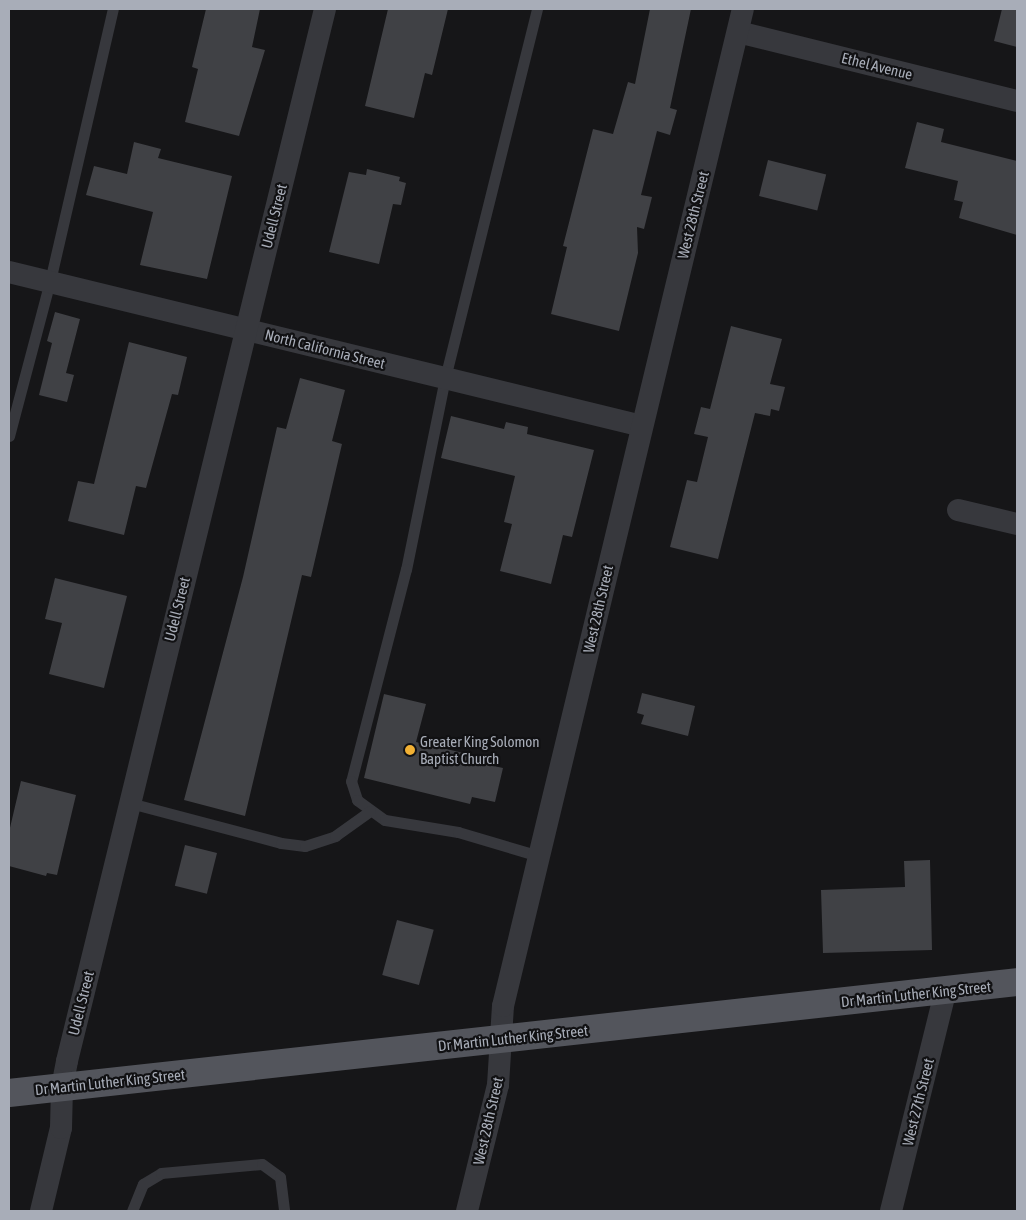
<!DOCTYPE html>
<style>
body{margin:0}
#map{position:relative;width:1026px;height:1220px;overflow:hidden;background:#161618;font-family:"Asap Condensed",sans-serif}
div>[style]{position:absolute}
.building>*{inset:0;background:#404145;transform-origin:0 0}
.lane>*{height:11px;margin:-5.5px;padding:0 5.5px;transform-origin:5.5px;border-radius:5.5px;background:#37383d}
.street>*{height:22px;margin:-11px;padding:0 11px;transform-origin:11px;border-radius:11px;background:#37383d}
.primary>*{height:28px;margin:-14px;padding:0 14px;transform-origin:14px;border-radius:14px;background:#53555c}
.dots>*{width:14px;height:14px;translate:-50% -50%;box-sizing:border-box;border:2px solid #111113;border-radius:50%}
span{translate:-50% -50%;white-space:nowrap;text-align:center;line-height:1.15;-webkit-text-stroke:4.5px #111113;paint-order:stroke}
.street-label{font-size:15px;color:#a8adb8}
.poi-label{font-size:15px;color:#a8adb8}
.left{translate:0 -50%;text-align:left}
.frame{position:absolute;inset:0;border:10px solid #a8adb8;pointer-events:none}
</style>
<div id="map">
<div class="building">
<div style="clip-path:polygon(206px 9px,260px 9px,252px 47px,265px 50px,239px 136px,185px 122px,198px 69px,192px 67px)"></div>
<div style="clip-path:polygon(388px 9px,448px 9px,432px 75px,425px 73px,414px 118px,365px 106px)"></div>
<div style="clip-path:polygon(650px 9px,691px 9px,670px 108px,677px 110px,670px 135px,657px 131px,641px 195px,652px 197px,644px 229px,637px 227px,638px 253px,619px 331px,551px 314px,567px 247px,563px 246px,593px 129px,613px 134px,628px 82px,635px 84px)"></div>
<div style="clip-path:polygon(1002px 9px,1017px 9px,1017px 47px,994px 41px)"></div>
<div style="clip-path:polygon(917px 122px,944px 129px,941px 142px,1017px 161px,1017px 235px,959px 218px,963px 202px,954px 200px,958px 181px,905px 168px)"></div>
<div style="clip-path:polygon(134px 142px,161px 149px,158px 158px,232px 176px,207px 279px,140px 265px,153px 212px,86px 195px,94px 166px,127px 174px)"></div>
<div style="left:768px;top:160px;width:60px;height:37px;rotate:14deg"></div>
<div style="clip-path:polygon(367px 169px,400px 177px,399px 181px,406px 183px,401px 205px,393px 204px,379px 264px,329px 252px,349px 172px,366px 175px)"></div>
<div style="clip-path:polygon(55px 312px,80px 319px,66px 373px,74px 375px,67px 402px,39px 395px,52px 343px,47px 341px)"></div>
<div style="clip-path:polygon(731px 326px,782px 339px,770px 384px,785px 387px,779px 411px,771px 409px,770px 416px,755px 413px,718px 559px,670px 547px,687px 480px,697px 482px,708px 437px,694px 434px,701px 407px,710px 409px)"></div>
<div style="clip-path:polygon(129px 342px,187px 357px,178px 395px,172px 394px,146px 488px,136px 486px,124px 535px,68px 521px,78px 481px,94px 484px)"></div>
<div style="clip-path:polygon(300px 378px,345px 390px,332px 441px,342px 444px,311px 577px,302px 575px,245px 816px,184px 800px,243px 577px,277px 427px,286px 429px)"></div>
<div style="clip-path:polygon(451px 416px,504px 429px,506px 422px,528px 427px,527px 434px,594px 450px,572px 537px,563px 535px,551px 584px,500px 571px,512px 524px,504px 522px,515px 476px,441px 458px)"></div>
<div style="clip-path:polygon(55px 578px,127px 596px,104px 688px,49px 674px,62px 623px,45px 619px)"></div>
<div style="clip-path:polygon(642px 693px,695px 706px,688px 736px,641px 724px,644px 715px,637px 713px)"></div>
<div style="clip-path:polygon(384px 694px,426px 704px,416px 742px,481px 757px,480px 763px,503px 768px,495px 802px,472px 797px,470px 804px,364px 778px)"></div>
<div style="clip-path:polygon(21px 781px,76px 795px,57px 875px,47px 873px,46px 876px,9px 866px,9px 832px)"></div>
<div style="left:185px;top:845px;width:33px;height:42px;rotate:14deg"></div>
<div style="clip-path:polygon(930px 860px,932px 950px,823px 953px,821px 890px,905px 887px,904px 861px)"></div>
<div style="left:397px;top:920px;width:38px;height:57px;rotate:15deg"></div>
</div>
<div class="lane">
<div style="left:537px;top:9px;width:380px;rotate:104deg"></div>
<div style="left:445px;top:378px;width:195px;rotate:101.5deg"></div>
<div style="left:406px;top:569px;width:219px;rotate:104.5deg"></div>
<div style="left:351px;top:781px;width:20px;rotate:72deg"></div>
<div style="left:357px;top:800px;width:34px;rotate:36deg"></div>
<div style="left:385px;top:820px;width:74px;rotate:9.3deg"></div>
<div style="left:458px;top:832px;width:84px;rotate:16.5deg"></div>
<div style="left:9px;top:436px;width:160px;rotate:-75.2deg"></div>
<div style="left:50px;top:281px;width:279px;rotate:-77deg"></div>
<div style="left:130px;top:803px;width:156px;rotate:14.8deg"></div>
<div style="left:281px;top:843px;width:24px;rotate:7deg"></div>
<div style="left:305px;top:846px;width:32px;rotate:-18deg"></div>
<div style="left:335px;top:836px;width:43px;rotate:-35.5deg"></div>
<div style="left:132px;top:1211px;width:29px;rotate:-68deg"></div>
<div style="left:143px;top:1184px;width:21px;rotate:-31deg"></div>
<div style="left:161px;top:1173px;width:101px;rotate:-5.1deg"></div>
<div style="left:262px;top:1164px;width:22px;rotate:36deg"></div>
<div style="left:280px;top:1177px;width:34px;rotate:83deg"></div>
</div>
<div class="street">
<div style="left:738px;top:32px;width:287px;rotate:13.9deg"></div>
<div style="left:9px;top:272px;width:651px;rotate:13.67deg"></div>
<div style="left:958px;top:510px;width:61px;rotate:13.3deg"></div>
<div style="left:41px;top:1211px;width:85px;rotate:-76.5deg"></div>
<div style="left:61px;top:1128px;width:41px;rotate:-88.6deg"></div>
<div style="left:62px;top:1087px;width:26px;rotate:-79deg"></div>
<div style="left:67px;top:1061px;width:1083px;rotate:-76.22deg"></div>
<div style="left:467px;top:1211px;width:130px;rotate:-76.2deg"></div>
<div style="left:498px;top:1085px;width:79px;rotate:-86.4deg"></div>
<div style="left:503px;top:1006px;width:1025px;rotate:-76.47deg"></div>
<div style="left:891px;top:1211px;width:226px;rotate:-76.1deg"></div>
</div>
<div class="primary">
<div style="left:9px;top:1093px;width:1014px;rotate:-6.28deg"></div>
</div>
<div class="dots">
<div style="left:410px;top:750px;background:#f2b134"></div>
</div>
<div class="street-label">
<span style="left:877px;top:66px;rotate:14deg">Ethel Avenue</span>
<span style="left:693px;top:215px;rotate:-76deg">West 28th Street</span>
<span style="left:274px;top:216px;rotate:-76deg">Udell Street</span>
<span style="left:325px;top:349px;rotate:14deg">North California Street</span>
<span style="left:177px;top:609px;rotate:-76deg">Udell Street</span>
<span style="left:598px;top:609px;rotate:-77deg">West 28th Street</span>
<span style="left:916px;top:994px;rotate:-6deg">Dr Martin Luther King Street</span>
<span style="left:81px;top:1003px;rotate:-76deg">Udell Street</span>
<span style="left:513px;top:1038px;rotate:-6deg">Dr Martin Luther King Street</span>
<span style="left:110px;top:1082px;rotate:-6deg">Dr Martin Luther King Street</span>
<span style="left:918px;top:1102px;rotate:-76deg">West 27th Street</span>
<span style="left:488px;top:1121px;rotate:-77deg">West 28th Street</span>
</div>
<div class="poi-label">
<span class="left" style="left:420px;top:750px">Greater King Solomon<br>Baptist Church</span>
</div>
<div class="frame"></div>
</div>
